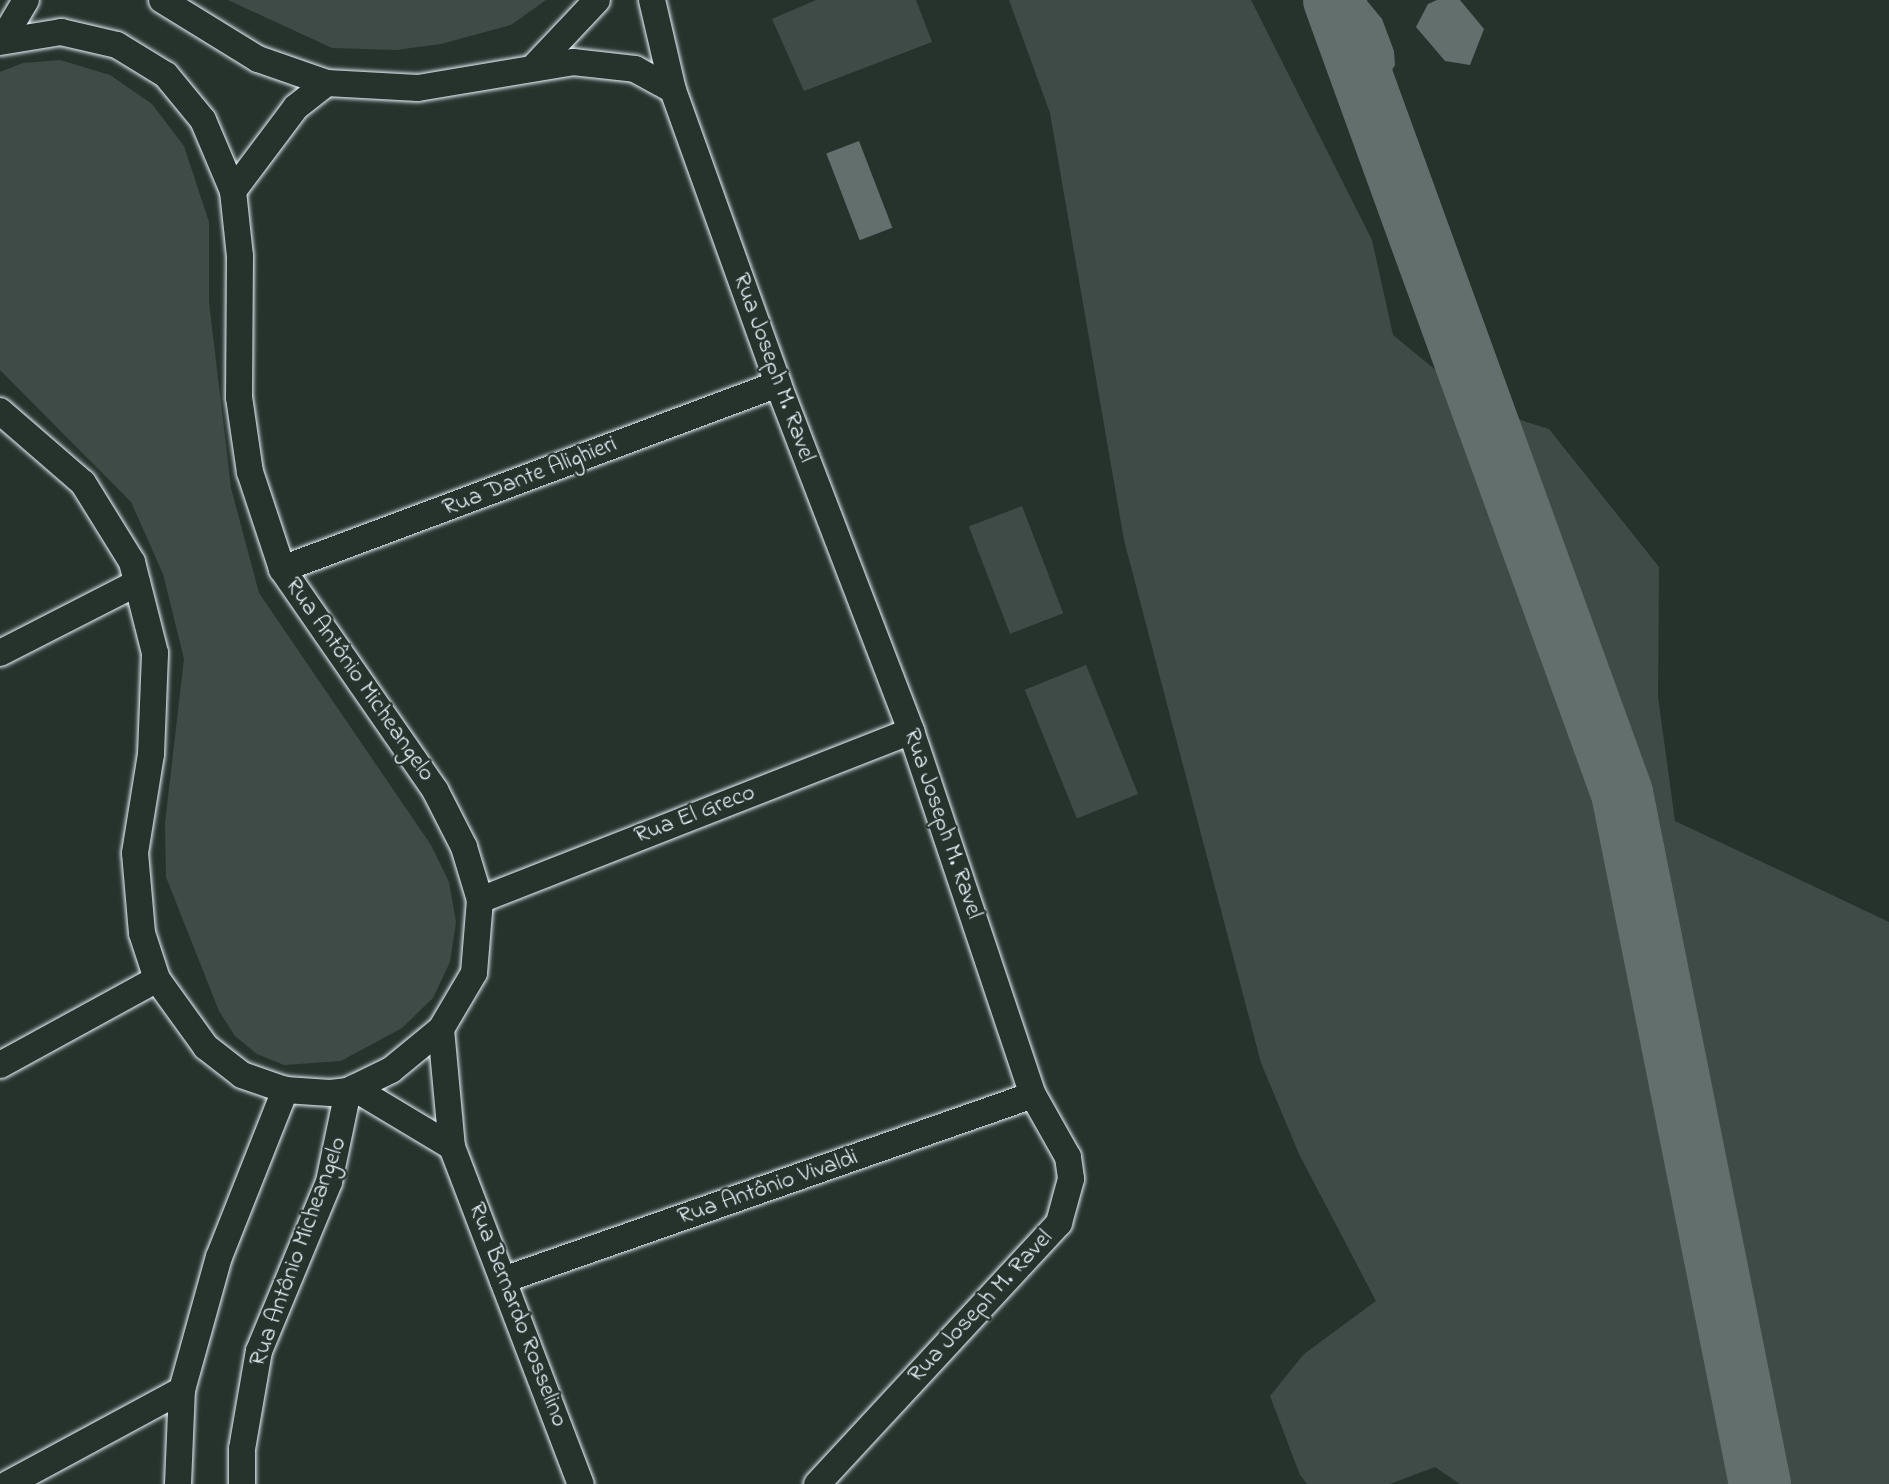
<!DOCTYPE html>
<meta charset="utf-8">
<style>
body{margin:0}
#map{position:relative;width:1889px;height:1484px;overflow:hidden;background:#26332d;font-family:"Indie Flower",sans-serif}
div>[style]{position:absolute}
.green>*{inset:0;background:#3e4b47;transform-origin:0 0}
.water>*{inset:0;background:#636f6d;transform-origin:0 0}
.river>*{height:62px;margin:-31px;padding:0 31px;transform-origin:31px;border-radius:31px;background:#636f6d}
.roads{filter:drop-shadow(0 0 2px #e8f1f8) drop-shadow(0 0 2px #e8f1f8)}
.minor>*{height:26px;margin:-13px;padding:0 13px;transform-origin:13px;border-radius:13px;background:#26332d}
span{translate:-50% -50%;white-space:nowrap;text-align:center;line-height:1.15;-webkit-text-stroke:4.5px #26332d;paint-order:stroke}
.street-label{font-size:24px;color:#e8f1f8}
</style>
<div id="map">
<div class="green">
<div style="clip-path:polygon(228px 0,546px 0,511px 25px,441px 44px,396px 50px,332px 48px)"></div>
<div style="clip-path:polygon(816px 0,916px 0,932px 42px,804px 91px,772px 19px)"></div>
<div style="clip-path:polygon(1009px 0,1251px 0,1372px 240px,1393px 335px,1482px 408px,1549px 429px,1659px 567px,1658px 697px,1675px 821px,1889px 922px,1889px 1484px,1460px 1484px,1435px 1467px,1390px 1484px,1307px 1484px,1300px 1475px,1270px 1396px,1304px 1354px,1376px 1301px,1299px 1154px,1261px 1063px,1124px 540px,1050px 113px)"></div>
<div style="clip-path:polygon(60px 60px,110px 75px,152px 104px,184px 146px,209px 222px,209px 302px,231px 488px,259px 593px,431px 845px,449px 882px,456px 922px,450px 962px,433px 998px,402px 1028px,341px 1061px,284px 1065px,257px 1054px,235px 1036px,219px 1011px,166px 877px,165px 823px,184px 659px,163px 574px,131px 502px,0 370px,0 72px,23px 63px)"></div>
<div style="left:1022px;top:506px;width:115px;height:57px;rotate:69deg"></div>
<div style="left:1086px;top:665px;width:139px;height:66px;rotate:68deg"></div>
</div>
<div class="water">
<div style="clip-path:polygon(1437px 0,1460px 0,1484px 29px,1470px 65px,1445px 61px,1416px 27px,1428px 4px)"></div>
<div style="clip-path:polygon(1368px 2px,1382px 19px,1394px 51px,1395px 65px,1386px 80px,1360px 70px,1346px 32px)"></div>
<div style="left:859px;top:141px;width:93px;height:35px;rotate:69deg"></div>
</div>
<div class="river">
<div style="left:1334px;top:0;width:844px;rotate:70.04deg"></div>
<div style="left:1622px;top:793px;width:705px;rotate:78.71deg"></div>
</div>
<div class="roads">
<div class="minor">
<div style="left:162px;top:0;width:113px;rotate:31.6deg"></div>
<div style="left:258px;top:59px;width:73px;rotate:19.2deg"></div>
<div style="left:327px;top:83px;width:91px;rotate:3.1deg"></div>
<div style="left:418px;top:88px;width:157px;rotate:-9.5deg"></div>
<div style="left:573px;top:62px;width:62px;rotate:6.4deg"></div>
<div style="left:635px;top:69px;width:43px;rotate:28.9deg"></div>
<div style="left:652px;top:0;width:92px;rotate:76.9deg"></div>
<div style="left:673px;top:90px;width:312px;rotate:70.3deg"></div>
<div style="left:778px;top:384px;width:372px;rotate:69deg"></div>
<div style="left:911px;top:731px;width:384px;rotate:71.5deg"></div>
<div style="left:1033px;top:1095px;width:71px;rotate:60.6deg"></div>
<div style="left:1068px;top:1157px;width:22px;rotate:82deg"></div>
<div style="left:1071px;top:1179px;width:46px;rotate:105.3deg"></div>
<div style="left:1059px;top:1223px;width:356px;rotate:132.8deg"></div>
<div style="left:3px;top:39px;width:45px;rotate:-59.5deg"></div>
<div style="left:0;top:42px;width:62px;rotate:-9.3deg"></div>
<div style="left:61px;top:32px;width:57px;rotate:13.1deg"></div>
<div style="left:117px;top:45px;width:57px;rotate:31.5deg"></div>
<div style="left:166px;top:75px;width:58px;rotate:50.6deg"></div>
<div style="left:203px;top:120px;width:77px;rotate:67.1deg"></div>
<div style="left:233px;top:191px;width:65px;rotate:83.9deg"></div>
<div style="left:240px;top:256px;width:141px;rotate:90.4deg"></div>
<div style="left:239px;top:397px;width:76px;rotate:81.7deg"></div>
<div style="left:250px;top:472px;width:102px;rotate:71.7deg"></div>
<div style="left:282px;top:569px;width:269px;rotate:55.3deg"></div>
<div style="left:435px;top:790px;width:64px;rotate:63deg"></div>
<div style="left:464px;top:847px;width:55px;rotate:73.2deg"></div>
<div style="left:480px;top:900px;width:73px;rotate:94.7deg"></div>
<div style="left:474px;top:973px;width:65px;rotate:120.5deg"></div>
<div style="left:441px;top:1029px;width:65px;rotate:140.6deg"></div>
<div style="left:391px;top:1070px;width:48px;rotate:154deg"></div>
<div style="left:348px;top:1091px;width:18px;rotate:174deg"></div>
<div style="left:330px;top:1093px;width:45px;rotate:-176.2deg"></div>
<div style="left:285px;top:1090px;width:46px;rotate:-160.8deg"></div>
<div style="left:242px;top:1075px;width:46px;rotate:-142.1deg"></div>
<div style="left:206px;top:1047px;width:84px;rotate:-125.8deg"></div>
<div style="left:157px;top:979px;width:48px;rotate:-108.1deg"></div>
<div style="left:142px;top:933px;width:80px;rotate:-95deg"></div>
<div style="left:135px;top:853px;width:100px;rotate:-80.8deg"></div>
<div style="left:151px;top:754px;width:101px;rotate:-87.7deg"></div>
<div style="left:155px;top:653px;width:94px;rotate:-104.2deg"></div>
<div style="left:132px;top:562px;width:93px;rotate:-121.8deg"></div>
<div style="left:83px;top:483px;width:110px;rotate:-139.1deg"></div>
<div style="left:533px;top:68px;width:93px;rotate:-46.7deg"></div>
<div style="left:233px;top:191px;width:105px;rotate:-53.1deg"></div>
<div style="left:296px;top:107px;width:39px;rotate:-38deg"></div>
<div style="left:282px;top:569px;width:529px;rotate:-20.45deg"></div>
<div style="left:0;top:653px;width:154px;rotate:-27.1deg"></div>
<div style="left:480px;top:900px;width:463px;rotate:-21.4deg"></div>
<div style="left:441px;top:1029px;width:119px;rotate:84.7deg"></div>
<div style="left:452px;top:1147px;width:361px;rotate:69.1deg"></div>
<div style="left:0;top:1065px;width:179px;rotate:-28.7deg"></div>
<div style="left:354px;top:1088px;width:114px;rotate:31deg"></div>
<div style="left:503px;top:1280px;width:561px;rotate:-19.24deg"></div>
<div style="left:8px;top:1484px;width:198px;rotate:-28.4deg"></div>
<div style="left:178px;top:1484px;width:94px;rotate:-87.6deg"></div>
<div style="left:182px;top:1390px;width:138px;rotate:-74.5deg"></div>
<div style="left:219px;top:1257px;width:180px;rotate:-68.4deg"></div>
<div style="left:242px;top:1484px;width:35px;rotate:-90deg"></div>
<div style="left:242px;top:1449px;width:99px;rotate:-80.2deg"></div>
<div style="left:259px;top:1351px;width:183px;rotate:-67.5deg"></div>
<div style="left:329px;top:1182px;width:93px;rotate:-78.2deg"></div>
</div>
</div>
<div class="street-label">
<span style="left:773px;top:368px;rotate:70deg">Rua Joseph M. Ravel</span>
<span style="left:530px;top:477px;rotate:-21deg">Rua Dante Alighieri</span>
<span style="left:359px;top:680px;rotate:55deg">Rua Antônio Micheangelo</span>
<span style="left:695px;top:815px;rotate:-21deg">Rua El Greco</span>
<span style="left:942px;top:824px;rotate:71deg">Rua Joseph M. Ravel</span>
<span style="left:768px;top:1188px;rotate:-19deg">Rua Antônio Vivaldi</span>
<span style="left:299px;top:1252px;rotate:-70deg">Rua Antônio Micheangelo</span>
<span style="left:981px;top:1307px;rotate:-47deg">Rua Joseph M. Ravel</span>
<span style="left:517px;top:1315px;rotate:69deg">Rua Bernardo Rosselino</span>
</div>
</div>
